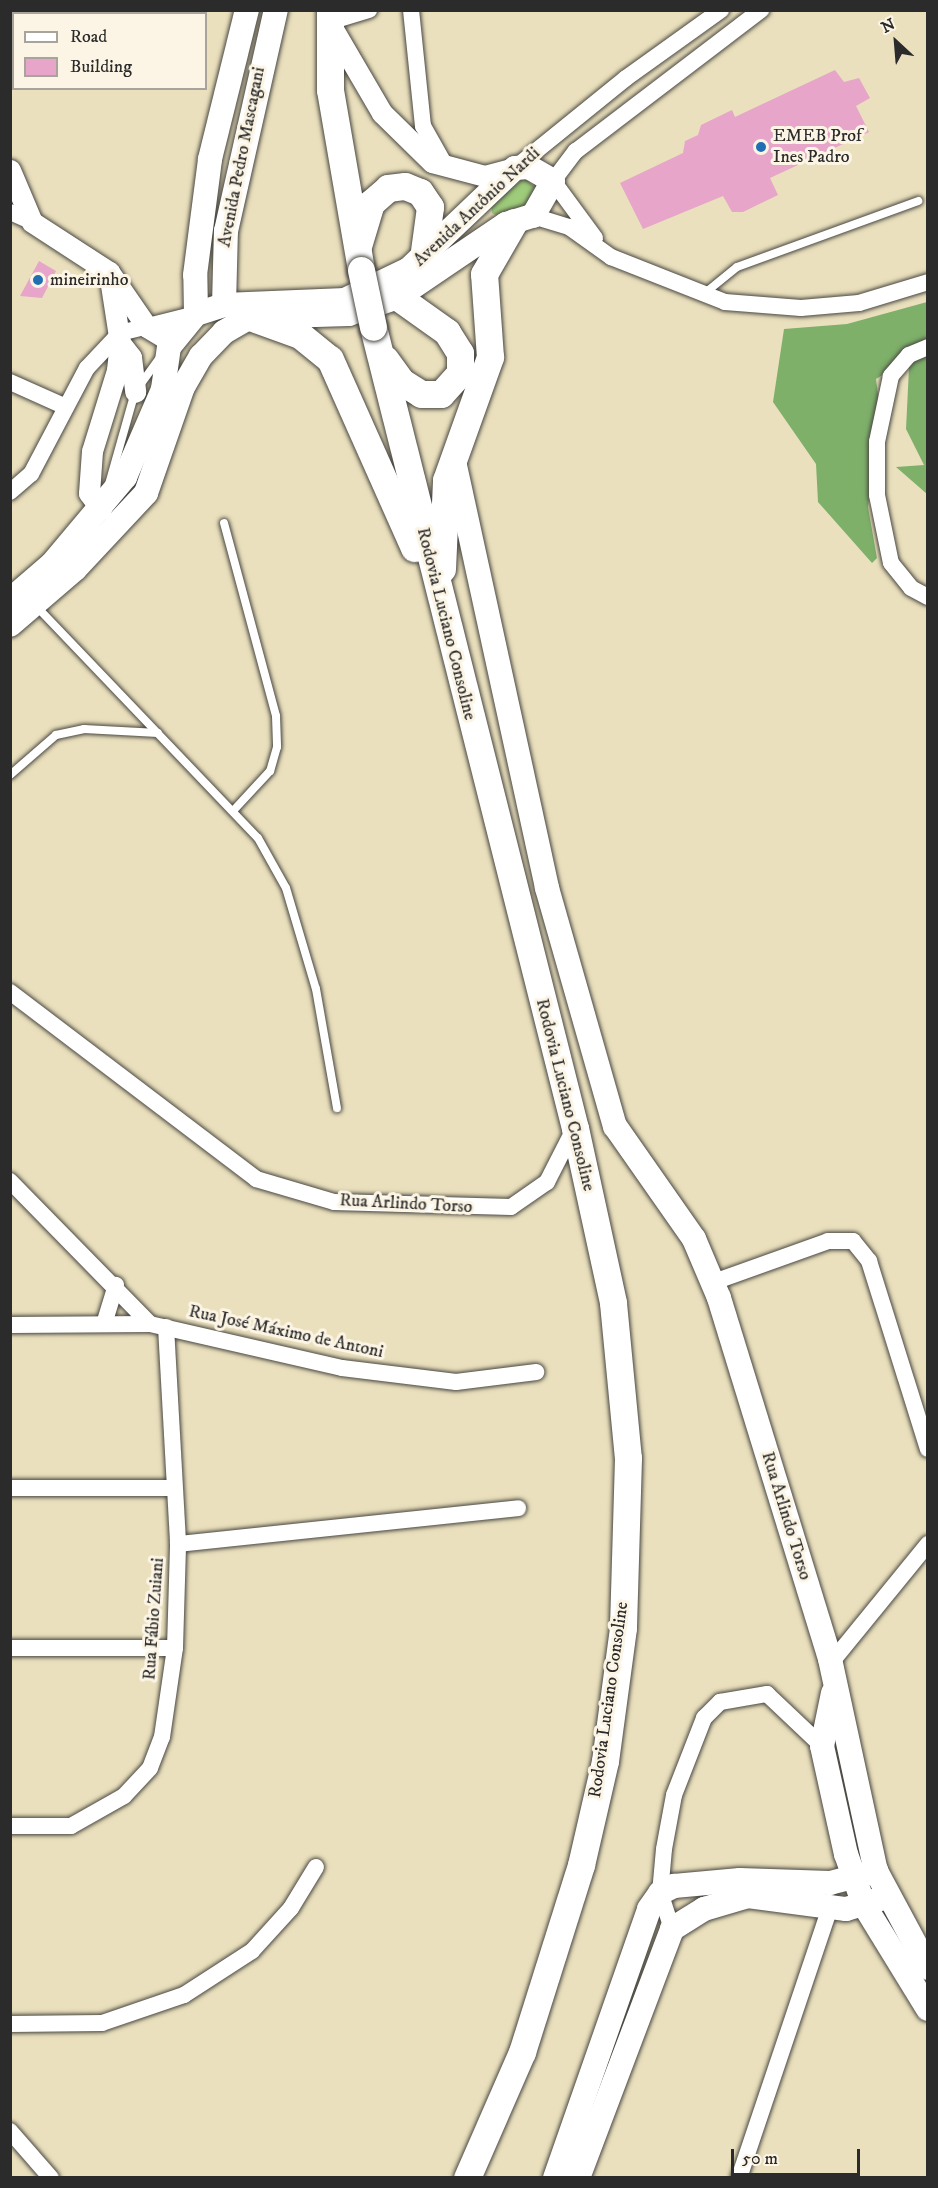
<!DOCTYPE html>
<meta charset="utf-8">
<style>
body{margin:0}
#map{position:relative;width:938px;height:2188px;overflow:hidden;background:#eae0bd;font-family:"IM FELL DW Pica",serif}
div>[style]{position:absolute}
.green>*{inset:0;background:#9ecc7a}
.forest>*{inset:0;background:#7eb06a}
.building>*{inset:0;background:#e7a5c9}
.roads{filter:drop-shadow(0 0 2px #484641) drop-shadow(0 0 2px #484641)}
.service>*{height:8px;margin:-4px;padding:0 4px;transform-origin:4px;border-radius:4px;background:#fff}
.minor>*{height:16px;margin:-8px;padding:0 8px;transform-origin:8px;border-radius:8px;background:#fff}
.tertiary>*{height:21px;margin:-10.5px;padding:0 10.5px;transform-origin:10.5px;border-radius:10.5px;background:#fff}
.secondary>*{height:24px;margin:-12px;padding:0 12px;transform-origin:12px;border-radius:12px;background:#fff}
.primary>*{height:27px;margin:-13.5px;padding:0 13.5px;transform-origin:13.5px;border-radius:13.5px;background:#fff}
.bridges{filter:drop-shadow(0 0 2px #484641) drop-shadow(0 0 2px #484641)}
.primary-bridge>*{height:27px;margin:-13.5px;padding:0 13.5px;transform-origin:13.5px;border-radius:13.5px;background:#fff}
.dots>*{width:16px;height:16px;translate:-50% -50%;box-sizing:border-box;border:3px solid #fcf5e5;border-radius:50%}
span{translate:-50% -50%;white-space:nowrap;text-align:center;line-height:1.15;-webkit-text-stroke:6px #fcf5e5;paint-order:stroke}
.poi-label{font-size:18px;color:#2b2b2b}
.left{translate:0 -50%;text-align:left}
.street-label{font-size:18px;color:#2b2b2b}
.frame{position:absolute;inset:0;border:12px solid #2b2b2b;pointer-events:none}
.legend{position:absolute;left:12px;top:12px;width:195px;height:78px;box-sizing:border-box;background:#fcf5e5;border:2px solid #a8a49b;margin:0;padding:8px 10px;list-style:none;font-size:18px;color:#2b2b2b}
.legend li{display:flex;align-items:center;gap:12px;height:30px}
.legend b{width:30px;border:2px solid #a8a49b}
.north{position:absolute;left:866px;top:12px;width:60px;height:60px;-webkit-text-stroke:4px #fcf5e5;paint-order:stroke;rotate:334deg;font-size:16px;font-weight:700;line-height:24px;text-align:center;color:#2b2b2b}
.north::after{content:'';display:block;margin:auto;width:21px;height:27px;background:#2b2b2b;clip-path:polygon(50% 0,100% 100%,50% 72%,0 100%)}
.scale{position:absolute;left:731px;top:2149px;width:129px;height:27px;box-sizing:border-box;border:3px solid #2b2b2b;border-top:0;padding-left:8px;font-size:18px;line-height:21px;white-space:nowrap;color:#2b2b2b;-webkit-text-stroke:4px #fcf5e5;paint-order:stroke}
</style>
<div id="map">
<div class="green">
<div style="clip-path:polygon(524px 178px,538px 190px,534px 206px,498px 216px,492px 213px,491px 206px)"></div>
</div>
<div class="forest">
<div style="clip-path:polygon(927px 302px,927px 494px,896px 467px,924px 465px,906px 429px,909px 368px,904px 362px,876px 379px,880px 409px,868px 507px,877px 558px,872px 563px,818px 502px,816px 464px,773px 402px,784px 329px,847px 324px)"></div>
</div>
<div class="building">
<div style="clip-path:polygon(835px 70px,844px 82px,859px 78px,870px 98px,856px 106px,869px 132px,770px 178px,778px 195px,743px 212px,732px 212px,723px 196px,643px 229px,620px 183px,683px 153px,685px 141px,698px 135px,701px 125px,732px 110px,735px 117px)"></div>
<div style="clip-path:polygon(39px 261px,56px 271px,42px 298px,20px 296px)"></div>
</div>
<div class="roads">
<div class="service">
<div style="left:705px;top:293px;width:41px;rotate:-39.1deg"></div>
<div style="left:737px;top:267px;width:193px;rotate:-20deg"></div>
<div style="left:109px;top:484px;width:96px;rotate:-74.2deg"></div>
<div style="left:135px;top:392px;width:44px;rotate:-54.2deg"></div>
<div style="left:224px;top:523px;width:200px;rotate:74.9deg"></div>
<div style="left:276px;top:716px;width:31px;rotate:88deg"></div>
<div style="left:277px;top:747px;width:25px;rotate:106deg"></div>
<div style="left:270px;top:771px;width:54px;rotate:132.8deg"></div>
<div style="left:36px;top:606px;width:321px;rotate:46.3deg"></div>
<div style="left:258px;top:838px;width:57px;rotate:60.8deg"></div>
<div style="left:286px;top:888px;width:105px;rotate:73.5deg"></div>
<div style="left:316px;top:989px;width:121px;rotate:80deg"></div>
<div style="left:10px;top:775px;width:61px;rotate:-41deg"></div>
<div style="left:56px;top:735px;width:29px;rotate:-12deg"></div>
<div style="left:84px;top:729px;width:74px;rotate:3.1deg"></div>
</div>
<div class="minor">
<div style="left:411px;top:10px;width:117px;rotate:84.1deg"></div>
<div style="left:423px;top:126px;width:45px;rotate:60.6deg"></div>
<div style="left:329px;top:22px;width:42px;rotate:-16.7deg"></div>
<div style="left:515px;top:168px;width:143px;rotate:-39deg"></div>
<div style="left:626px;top:78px;width:117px;rotate:-35.6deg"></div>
<div style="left:10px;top:212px;width:24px;rotate:24deg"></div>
<div style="left:533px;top:216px;width:38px;rotate:17deg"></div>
<div style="left:569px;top:227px;width:52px;rotate:35.5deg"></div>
<div style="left:611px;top:257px;width:123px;rotate:21.5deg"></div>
<div style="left:725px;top:302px;width:76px;rotate:4.5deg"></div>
<div style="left:801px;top:308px;width:58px;rotate:-4.9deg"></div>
<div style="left:859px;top:303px;width:72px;rotate:-16.9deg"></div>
<div style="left:595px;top:238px;width:71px;rotate:-126.4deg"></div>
<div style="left:553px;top:181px;width:38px;rotate:-53deg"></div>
<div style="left:576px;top:151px;width:233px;rotate:-37.3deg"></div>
<div style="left:928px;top:347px;width:21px;rotate:157deg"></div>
<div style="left:909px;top:355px;width:28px;rotate:131deg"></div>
<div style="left:891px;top:376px;width:67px;rotate:102deg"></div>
<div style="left:877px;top:442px;width:53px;rotate:90deg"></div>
<div style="left:877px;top:495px;width:69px;rotate:78.4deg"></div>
<div style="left:891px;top:563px;width:32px;rotate:51deg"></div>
<div style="left:911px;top:588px;width:19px;rotate:28deg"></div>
<div style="left:10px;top:382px;width:61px;rotate:24.1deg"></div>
<div style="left:10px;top:492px;width:28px;rotate:-41deg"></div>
<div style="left:31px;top:474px;width:120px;rotate:-62.2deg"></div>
<div style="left:87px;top:368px;width:48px;rotate:-46.7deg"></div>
<div style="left:120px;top:333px;width:78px;rotate:-14deg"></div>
<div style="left:10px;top:992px;width:309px;rotate:37.2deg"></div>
<div style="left:256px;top:1179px;width:81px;rotate:16.4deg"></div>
<div style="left:334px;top:1202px;width:177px;rotate:1.6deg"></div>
<div style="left:511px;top:1207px;width:44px;rotate:-34.8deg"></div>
<div style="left:547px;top:1182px;width:59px;rotate:-63deg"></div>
<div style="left:10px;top:1181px;width:200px;rotate:45.6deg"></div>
<div style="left:711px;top:1283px;width:124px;rotate:-19.7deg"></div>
<div style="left:828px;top:1241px;width:25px"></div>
<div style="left:853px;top:1241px;width:26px;rotate:51deg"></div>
<div style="left:869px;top:1261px;width:197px;rotate:72.6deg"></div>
<div style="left:104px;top:1324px;width:41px;rotate:-72.9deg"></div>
<div style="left:10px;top:1325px;width:140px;rotate:-0.4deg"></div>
<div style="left:150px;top:1324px;width:197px;rotate:12.9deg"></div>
<div style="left:342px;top:1368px;width:115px;rotate:7deg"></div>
<div style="left:456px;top:1382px;width:81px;rotate:-7.1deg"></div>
<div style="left:166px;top:1327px;width:217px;rotate:86.8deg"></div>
<div style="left:10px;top:1488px;width:164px"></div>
<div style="left:10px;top:1648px;width:165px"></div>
<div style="left:830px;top:1664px;width:155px;rotate:-50.8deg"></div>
<div style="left:10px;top:1826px;width:61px"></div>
<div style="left:71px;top:1826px;width:61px;rotate:-29.5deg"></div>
<div style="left:124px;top:1796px;width:38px;rotate:-47deg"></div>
<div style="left:150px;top:1768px;width:33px;rotate:-69deg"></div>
<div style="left:162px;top:1737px;width:90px;rotate:-81.7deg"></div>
<div style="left:175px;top:1648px;width:104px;rotate:-88.3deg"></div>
<div style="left:178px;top:1544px;width:342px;rotate:-6deg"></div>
<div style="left:672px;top:1929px;width:38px;rotate:-108deg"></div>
<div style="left:660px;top:1893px;width:44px;rotate:-84.8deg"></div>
<div style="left:664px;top:1849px;width:55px;rotate:-79.5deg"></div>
<div style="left:674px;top:1795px;width:83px;rotate:-68.7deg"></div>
<div style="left:704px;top:1718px;width:23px;rotate:-45deg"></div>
<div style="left:720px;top:1702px;width:48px;rotate:-9.7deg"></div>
<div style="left:767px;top:1694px;width:76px;rotate:43.4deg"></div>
<div style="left:10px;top:2024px;width:92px;rotate:-0.6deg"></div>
<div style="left:102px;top:2023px;width:87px;rotate:-18.9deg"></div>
<div style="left:184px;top:1995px;width:81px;rotate:-32.9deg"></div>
<div style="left:252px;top:1951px;width:58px;rotate:-47.8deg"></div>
<div style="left:291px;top:1908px;width:48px;rotate:-58.6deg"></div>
<div style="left:10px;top:2131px;width:62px;rotate:48.9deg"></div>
<div style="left:739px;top:2178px;width:286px;rotate:-71.4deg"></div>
</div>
<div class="tertiary">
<div style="left:330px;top:24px;width:103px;rotate:59.7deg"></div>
<div style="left:382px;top:113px;width:70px;rotate:44.4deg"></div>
<div style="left:432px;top:162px;width:55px;rotate:14.8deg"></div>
<div style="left:485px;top:176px;width:31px;rotate:-15deg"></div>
<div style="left:10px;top:170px;width:56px;rotate:67.1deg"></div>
<div style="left:32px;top:222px;width:92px;rotate:33deg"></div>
<div style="left:109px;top:272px;width:67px;rotate:55.4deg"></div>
<div style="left:147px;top:327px;width:29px;rotate:31deg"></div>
<div style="left:120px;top:343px;width:18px;rotate:52deg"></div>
<div style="left:131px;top:357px;width:35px;rotate:83deg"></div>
<div style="left:101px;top:509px;width:20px;rotate:-127deg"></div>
<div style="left:89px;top:493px;width:42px;rotate:-85.9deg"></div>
<div style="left:92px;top:451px;width:85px;rotate:-72.8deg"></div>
<div style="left:117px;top:370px;width:27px;rotate:-84deg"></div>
<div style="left:120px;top:343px;width:72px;rotate:-98.8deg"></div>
</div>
<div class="secondary">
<div style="left:224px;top:305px;width:74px;rotate:-88.5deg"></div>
<div style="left:226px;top:231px;width:227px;rotate:-77.3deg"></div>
<div style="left:454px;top:461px;width:437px;rotate:77.7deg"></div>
<div style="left:547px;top:888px;width:248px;rotate:74.1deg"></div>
<div style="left:615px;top:1126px;width:138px;rotate:55deg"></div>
<div style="left:694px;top:1239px;width:64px;rotate:67deg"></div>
<div style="left:719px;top:1298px;width:378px;rotate:72.9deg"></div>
<div style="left:830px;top:1659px;width:217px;rotate:77.8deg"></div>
<div style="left:876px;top:1871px;width:110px;rotate:61.8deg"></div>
<div style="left:10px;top:600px;width:55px;rotate:-40.6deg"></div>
<div style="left:52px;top:564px;width:114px;rotate:-50deg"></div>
<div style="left:125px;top:477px;width:96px;rotate:-66.6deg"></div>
<div style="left:163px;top:389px;width:42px;rotate:-81.9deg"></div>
<div style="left:169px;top:347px;width:43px;rotate:-50.7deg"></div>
<div style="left:196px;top:314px;width:39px;rotate:-91deg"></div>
<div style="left:195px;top:275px;width:117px;rotate:-82.6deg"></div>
<div style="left:210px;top:159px;width:154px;rotate:-76.1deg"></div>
<div style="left:10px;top:625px;width:86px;rotate:-40.7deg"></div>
<div style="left:75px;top:569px;width:104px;rotate:-46.9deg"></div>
<div style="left:146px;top:493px;width:112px;rotate:-70.8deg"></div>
<div style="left:183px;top:387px;width:36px;rotate:-60deg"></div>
<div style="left:201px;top:356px;width:33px;rotate:-46deg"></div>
<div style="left:224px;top:332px;width:30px;rotate:-30deg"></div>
<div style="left:250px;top:317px;width:99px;rotate:-1.7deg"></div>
<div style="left:349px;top:314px;width:52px;rotate:-19.1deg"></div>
<div style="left:398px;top:297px;width:130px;rotate:-34.1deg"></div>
<div style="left:506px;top:224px;width:28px;rotate:-17deg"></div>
<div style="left:533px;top:216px;width:40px;rotate:-60.3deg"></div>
<div style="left:553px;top:181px;width:28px;rotate:-150deg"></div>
<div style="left:529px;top:167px;width:14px;rotate:176deg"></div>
<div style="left:515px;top:168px;width:146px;rotate:136.4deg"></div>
<div style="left:409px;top:269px;width:71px;rotate:154.2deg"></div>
<div style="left:345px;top:300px;width:121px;rotate:177.6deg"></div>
<div style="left:224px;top:305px;width:29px;rotate:162deg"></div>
<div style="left:833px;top:1693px;width:54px;rotate:101.7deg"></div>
<div style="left:822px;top:1746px;width:111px;rotate:77.5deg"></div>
<div style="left:846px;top:1854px;width:54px;rotate:70.6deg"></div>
<div style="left:864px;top:1905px;width:122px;rotate:58.4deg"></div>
<div style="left:555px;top:2178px;width:285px;rotate:-70.7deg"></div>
<div style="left:649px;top:1909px;width:19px;rotate:-55deg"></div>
<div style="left:660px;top:1893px;width:16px;rotate:-27deg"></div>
<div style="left:674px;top:1886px;width:66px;rotate:-5.2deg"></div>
<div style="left:740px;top:1880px;width:90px;rotate:1.9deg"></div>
<div style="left:830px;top:1883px;width:48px;rotate:-14.6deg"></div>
<div style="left:578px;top:2178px;width:266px;rotate:-69.3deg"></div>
<div style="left:672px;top:1929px;width:38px;rotate:-32deg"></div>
<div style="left:704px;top:1909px;width:46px;rotate:-16.5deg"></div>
<div style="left:748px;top:1896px;width:99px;rotate:7.6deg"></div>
<div style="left:846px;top:1909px;width:43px;rotate:-16.3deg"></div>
</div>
<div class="primary">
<div style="left:330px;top:10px;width:80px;rotate:90deg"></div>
<div style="left:330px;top:90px;width:183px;rotate:80.2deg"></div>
<div style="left:358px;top:246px;width:45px;rotate:-73.2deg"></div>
<div style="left:371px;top:203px;width:23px;rotate:-41deg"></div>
<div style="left:388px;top:188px;width:17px;rotate:-7deg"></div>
<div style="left:405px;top:186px;width:16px;rotate:22deg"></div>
<div style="left:420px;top:192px;width:18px;rotate:56deg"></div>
<div style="left:430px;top:207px;width:44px;rotate:97.8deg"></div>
<div style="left:250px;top:317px;width:53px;rotate:19.8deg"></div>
<div style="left:300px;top:335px;width:38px;rotate:39deg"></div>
<div style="left:330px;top:359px;width:207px;rotate:66deg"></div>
<div style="left:373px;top:327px;width:826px;rotate:75.85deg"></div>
<div style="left:575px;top:1128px;width:179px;rotate:77.7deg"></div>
<div style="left:613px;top:1303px;width:156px;rotate:84.5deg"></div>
<div style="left:628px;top:1458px;width:170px;rotate:91.7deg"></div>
<div style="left:623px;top:1628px;width:134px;rotate:97.7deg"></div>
<div style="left:605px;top:1761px;width:107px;rotate:103deg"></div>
<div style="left:581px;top:1865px;width:196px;rotate:107.5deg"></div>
<div style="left:522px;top:2052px;width:137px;rotate:113.6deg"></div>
<div style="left:385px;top:359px;width:29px;rotate:54deg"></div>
<div style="left:402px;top:382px;width:22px;rotate:32deg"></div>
<div style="left:421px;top:394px;width:20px"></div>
<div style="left:441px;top:394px;width:28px;rotate:-48deg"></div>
<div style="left:460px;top:373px;width:20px;rotate:-90deg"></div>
<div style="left:460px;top:353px;width:25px;rotate:-122deg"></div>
<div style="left:447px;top:332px;width:60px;rotate:-144.5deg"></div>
<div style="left:442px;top:569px;width:89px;rotate:-87.4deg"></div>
<div style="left:446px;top:480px;width:131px;rotate:-70.3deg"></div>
<div style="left:490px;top:357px;width:83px;rotate:-94.1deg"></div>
<div style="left:484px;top:274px;width:60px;rotate:-60deg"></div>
</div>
</div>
<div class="bridges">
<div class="primary-bridge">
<div style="left:361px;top:270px;width:58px;rotate:78.1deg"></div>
</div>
</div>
<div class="dots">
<div style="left:761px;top:147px;background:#1f6fb2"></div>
<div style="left:38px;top:280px;background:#1f6fb2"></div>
</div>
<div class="poi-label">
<span class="left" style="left:773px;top:147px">EMEB Prof<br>Ines Padro</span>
<span class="left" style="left:50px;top:280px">mineirinho</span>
</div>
<div class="street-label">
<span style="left:242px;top:157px;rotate:-79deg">Avenida Pedro Mascagani</span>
<span style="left:477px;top:207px;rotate:-43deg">Avenida Antônio Nardi</span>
<span style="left:446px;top:624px;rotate:76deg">Rodovia Luciano Consoline</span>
<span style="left:565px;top:1095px;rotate:76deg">Rodovia Luciano Consoline</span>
<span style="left:406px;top:1204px;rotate:3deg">Rua Arlindo Torso</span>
<span style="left:286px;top:1332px;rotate:12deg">Rua José Máximo de Antoni</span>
<span style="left:786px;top:1516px;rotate:73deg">Rua Arlindo Torso</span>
<span style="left:154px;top:1619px;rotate:-86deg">Rua Fábio Zuiani</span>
<span style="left:609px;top:1700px;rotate:-82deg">Rodovia Luciano Consoline</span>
</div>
<div class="frame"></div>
<ul class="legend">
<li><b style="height:8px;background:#fff"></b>Road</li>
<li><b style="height:16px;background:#e7a5c9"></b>Building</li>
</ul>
<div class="north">N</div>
<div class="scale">50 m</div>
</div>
